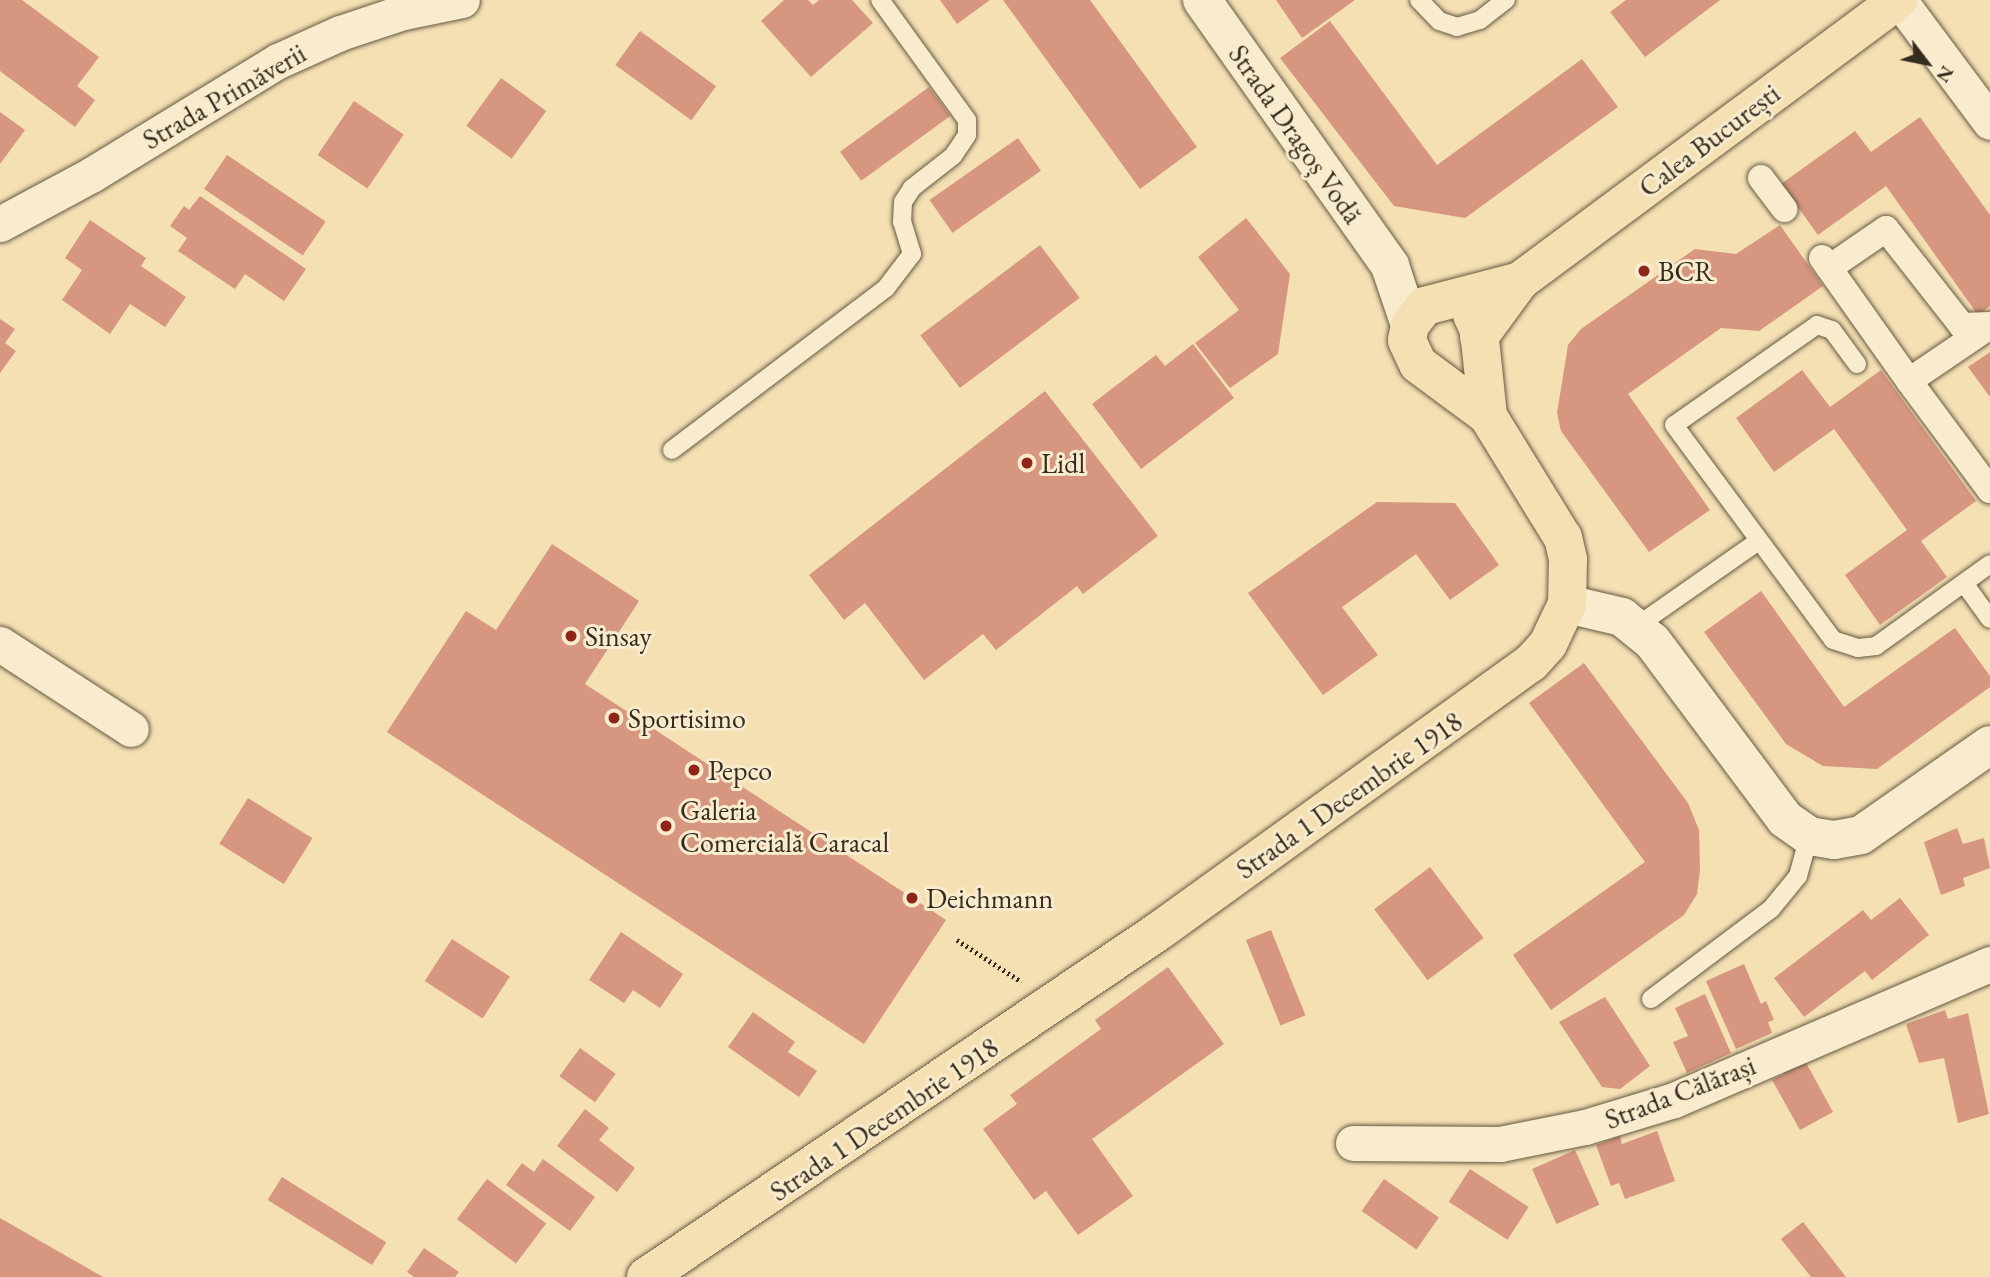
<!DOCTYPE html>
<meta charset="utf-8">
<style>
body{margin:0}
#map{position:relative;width:1990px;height:1277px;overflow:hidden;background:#f4e0b3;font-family:"EB Garamond",serif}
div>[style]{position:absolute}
.building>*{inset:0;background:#d6967f;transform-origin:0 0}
.path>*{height:4.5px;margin-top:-2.25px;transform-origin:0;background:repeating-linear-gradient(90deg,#362c1e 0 2px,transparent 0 5.5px)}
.roads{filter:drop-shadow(0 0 2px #665943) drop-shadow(0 0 2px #665943)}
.service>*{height:18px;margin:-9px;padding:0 9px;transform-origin:9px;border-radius:9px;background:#f8ebce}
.pedestrian>*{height:26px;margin:-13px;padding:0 13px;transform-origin:13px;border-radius:13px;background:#f8ebce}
.minor>*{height:35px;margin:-17.5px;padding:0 17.5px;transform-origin:17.5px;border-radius:17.5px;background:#f8ebce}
.tertiary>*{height:38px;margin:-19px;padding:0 19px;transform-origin:19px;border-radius:19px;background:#f8ebce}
.secondary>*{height:38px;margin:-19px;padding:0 19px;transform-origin:19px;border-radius:19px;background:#f8ebce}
.primary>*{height:38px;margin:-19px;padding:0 19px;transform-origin:19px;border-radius:19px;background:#f4e0b3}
.dots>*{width:19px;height:19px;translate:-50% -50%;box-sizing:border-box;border:4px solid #f8ebce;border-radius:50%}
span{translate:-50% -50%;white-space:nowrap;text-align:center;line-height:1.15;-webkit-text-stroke:6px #f8ebce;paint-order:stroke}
.street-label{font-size:28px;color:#362c1e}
.poi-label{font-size:28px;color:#362c1e}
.left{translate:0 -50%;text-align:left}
.north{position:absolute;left:1892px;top:28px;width:70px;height:70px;-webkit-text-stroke:5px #f8ebce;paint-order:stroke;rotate:122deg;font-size:19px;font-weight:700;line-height:28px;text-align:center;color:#362c1e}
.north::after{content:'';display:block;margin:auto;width:24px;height:32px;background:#362c1e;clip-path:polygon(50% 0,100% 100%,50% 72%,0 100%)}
</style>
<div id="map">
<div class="building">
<div style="clip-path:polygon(0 0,22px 0,99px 57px,77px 86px,95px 100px,75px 127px,0 71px)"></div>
<div style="clip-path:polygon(784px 0,808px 0,813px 5px,819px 0,852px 0,873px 23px,811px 77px,761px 21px)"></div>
<div style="clip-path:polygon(940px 0,990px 0,957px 24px)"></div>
<div style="clip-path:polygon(1003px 0,1090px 0,1197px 147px,1140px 189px)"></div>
<div style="clip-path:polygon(1276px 0,1355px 0,1302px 38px)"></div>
<div style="clip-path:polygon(1626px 0,1720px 0,1645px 57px,1610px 12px)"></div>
<div style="clip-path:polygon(1330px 21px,1437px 165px,1582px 59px,1618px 107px,1465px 218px,1394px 206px,1280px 58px)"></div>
<div style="left:640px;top:31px;width:94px;height:42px;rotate:36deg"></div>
<div style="left:501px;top:78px;width:56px;height:59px;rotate:36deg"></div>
<div style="left:929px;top:87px;width:36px;height:110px;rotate:54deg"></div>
<div style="left:354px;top:101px;width:60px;height:65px;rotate:34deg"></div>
<div style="clip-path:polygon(0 112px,25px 130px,0 164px)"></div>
<div style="clip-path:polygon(1920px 117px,1990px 215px,1990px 306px,1978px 315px,1886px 186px,1818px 235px,1781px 184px,1855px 131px,1871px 152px)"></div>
<div style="left:1018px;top:138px;width:40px;height:108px;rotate:55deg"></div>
<div style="left:227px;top:155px;width:119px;height:41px;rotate:34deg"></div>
<div style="clip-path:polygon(200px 196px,306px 269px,284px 301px,245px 274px,235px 289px,178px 251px,187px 238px,170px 226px,184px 206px,189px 210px)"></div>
<div style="clip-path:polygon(1246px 218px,1290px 274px,1278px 354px,1230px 388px,1195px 343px,1239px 310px,1198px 257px)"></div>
<div style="clip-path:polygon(90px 220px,146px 258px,141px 266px,186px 297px,165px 327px,130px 304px,110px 334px,62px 300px,82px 270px,65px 258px)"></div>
<div style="clip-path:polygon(1780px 225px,1823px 286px,1759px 331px,1721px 328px,1628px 394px,1710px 510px,1649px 552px,1561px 431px,1557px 413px,1568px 345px,1581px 329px,1695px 249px,1736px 254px)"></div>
<div style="left:1040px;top:245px;width:66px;height:150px;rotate:53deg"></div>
<div style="clip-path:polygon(0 319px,15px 329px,5px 343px,16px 351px,0 373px)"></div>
<div style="clip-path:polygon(1193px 344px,1234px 398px,1141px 469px,1092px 404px,1156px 355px,1165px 366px)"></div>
<div style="clip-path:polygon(1990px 352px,1990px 397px,1968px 367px)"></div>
<div style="clip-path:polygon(1802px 370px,1830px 407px,1881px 370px,1976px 501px,1921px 541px,1947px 577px,1880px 625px,1845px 575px,1907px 530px,1834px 429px,1774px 472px,1736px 418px)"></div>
<div style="clip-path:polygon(1045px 391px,1158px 536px,1083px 594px,1077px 586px,996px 650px,983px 634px,924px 680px,865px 603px,844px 620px,809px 575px)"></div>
<div style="clip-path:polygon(1377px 502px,1455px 503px,1499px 565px,1450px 600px,1416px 554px,1342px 607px,1378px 655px,1323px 695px,1248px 593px)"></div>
<div style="clip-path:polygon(552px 544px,639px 601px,585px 684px,946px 920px,864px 1044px,387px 732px,466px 611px,496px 630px)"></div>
<div style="clip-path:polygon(1761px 591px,1844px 707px,1955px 628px,1990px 676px,1990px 687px,1877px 769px,1823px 766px,1786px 744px,1704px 632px)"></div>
<div style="clip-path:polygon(1584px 663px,1688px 803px,1699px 830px,1700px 870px,1697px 894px,1684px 915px,1551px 1010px,1513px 955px,1645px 862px,1529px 703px)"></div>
<div style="left:248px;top:798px;width:76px;height:54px;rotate:32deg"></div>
<div style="clip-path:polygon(1957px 828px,1963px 844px,1984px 838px,1990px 868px,1963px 878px,1965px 886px,1941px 895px,1924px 842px)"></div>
<div style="left:1430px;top:867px;width:89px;height:70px;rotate:53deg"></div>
<div style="clip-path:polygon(1900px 898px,1929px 935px,1872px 980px,1865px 971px,1804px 1017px,1774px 978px,1863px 910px,1871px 920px)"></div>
<div style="left:1271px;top:930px;width:92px;height:27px;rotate:68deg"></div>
<div style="clip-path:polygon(621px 932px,683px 974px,660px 1008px,633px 990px,624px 1003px,589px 980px)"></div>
<div style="left:452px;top:939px;width:69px;height:50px;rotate:33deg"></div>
<div style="clip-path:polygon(1744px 964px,1761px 1004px,1766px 1001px,1774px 1020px,1768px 1022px,1772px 1033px,1736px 1049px,1706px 981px)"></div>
<div style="clip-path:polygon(1168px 967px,1224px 1044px,1092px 1139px,1133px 1196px,1078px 1235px,1046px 1191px,1034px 1200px,983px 1129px,1017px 1104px,1010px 1095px,1101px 1029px,1095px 1020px)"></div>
<div style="clip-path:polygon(1705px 994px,1731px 1053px,1687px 1073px,1673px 1042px,1688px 1036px,1675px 1008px)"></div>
<div style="clip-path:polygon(1605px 997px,1650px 1066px,1620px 1089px,1602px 1087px,1559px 1022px)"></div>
<div style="clip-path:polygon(1945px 1010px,1948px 1019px,1968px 1013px,1989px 1114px,1958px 1123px,1944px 1058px,1919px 1063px,1906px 1024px)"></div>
<div style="clip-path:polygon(753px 1012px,795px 1042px,788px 1052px,817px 1071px,799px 1097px,728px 1047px)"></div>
<div style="left:580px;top:1048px;width:44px;height:35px;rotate:36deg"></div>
<div style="clip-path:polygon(1804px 1059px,1833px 1112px,1800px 1130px,1772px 1080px,1784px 1074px,1779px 1065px)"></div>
<div style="clip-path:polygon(585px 1109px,609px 1128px,599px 1140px,635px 1168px,617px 1192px,557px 1146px)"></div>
<div style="clip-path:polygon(1657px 1131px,1675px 1181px,1625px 1199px,1619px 1183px,1611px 1186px,1596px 1145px,1620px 1136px,1622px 1144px)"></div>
<div style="left:1575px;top:1150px;width:60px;height:47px;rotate:66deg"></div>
<div style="clip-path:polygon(543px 1159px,595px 1197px,570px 1231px,506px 1185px,522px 1163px,534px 1172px)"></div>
<div style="left:1470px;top:1169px;width:70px;height:39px;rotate:33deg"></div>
<div style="left:282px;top:1177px;width:123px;height:27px;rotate:32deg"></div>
<div style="left:487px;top:1179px;width:74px;height:50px;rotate:37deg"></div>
<div style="left:1384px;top:1179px;width:67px;height:39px;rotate:35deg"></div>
<div style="clip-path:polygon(0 1218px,103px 1277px,0 1277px)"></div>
<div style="clip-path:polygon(1803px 1222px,1846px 1277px,1811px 1277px,1781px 1239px)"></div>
<div style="clip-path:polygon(424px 1248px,459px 1272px,455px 1277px,414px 1277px,407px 1272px)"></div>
</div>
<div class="path">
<div style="left:957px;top:940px;width:77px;rotate:32.9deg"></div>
</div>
<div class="roads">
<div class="service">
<div style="left:1419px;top:0;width:29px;rotate:46deg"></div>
<div style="left:1439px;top:21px;width:19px;rotate:18deg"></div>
<div style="left:1457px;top:27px;width:24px;rotate:-17deg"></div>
<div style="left:1480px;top:20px;width:33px;rotate:-38deg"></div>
<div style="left:1857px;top:364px;width:42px;rotate:-126.3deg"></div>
<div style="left:1832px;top:330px;width:16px;rotate:-162deg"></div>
<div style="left:1817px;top:325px;width:174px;rotate:145deg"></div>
<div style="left:1674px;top:425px;width:267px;rotate:53.5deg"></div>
<div style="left:1833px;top:640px;width:26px;rotate:18deg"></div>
<div style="left:1858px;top:648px;width:18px;rotate:-6deg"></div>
<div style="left:1876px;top:646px;width:140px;rotate:-35.7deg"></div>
<div style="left:672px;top:450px;width:268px;rotate:-37.1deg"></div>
<div style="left:886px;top:288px;width:43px;rotate:-52.6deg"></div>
<div style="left:912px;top:254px;width:34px;rotate:-107deg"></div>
<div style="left:902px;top:222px;width:20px;rotate:-87deg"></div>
<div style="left:903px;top:202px;width:17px;rotate:-57deg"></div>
<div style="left:912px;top:188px;width:52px;rotate:-38deg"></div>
<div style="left:953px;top:156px;width:25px;rotate:-56deg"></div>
<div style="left:967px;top:135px;width:15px;rotate:-90deg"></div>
<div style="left:967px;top:120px;width:148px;rotate:-125.9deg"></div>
<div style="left:1964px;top:583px;width:44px;rotate:54.2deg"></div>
<div style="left:1637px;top:626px;width:146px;rotate:-35deg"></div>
<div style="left:1651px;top:999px;width:150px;rotate:-36.9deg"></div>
<div style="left:1771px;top:909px;width:43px;rotate:-50.7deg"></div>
<div style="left:1798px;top:876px;width:41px;rotate:-74.6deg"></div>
</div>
<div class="pedestrian">
<div style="left:1761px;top:178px;width:39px;rotate:53deg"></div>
<div style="left:1822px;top:258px;width:151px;rotate:54.7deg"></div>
<div style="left:1829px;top:268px;width:69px;rotate:-34.4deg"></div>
<div style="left:1886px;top:229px;width:123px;rotate:51.9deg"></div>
<div style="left:1962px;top:326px;width:28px;rotate:-2deg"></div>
<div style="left:1990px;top:326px;width:98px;rotate:145.8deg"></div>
<div style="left:1909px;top:381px;width:136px;rotate:53.4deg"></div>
</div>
<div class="minor">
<div style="left:1899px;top:0;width:152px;rotate:53.3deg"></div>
<div style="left:0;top:224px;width:103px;rotate:-28.3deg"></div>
<div style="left:91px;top:175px;width:219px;rotate:-31.4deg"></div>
<div style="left:278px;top:61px;width:68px;rotate:-24.3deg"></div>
<div style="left:340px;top:33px;width:66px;rotate:-18.4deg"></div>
<div style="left:403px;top:12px;width:60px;rotate:-11.5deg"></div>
<div style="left:0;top:644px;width:156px;rotate:33deg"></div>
<div style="left:1353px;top:1143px;width:147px;rotate:0.4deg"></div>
<div style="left:1500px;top:1144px;width:87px;rotate:-11.3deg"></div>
<div style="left:1585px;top:1127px;width:93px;rotate:-16.9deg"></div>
<div style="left:1674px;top:1100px;width:344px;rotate:-23.3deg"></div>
</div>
<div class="tertiary">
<div style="left:1202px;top:0;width:326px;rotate:54.7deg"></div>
<div style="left:1390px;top:266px;width:62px;rotate:71.3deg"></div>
</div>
<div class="secondary">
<div style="left:1567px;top:604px;width:57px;rotate:13.3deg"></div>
<div style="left:1622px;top:617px;width:38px;rotate:39deg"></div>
<div style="left:1652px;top:641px;width:222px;rotate:53.2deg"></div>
<div style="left:1785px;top:819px;width:29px;rotate:35deg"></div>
<div style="left:1809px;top:836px;width:25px;rotate:9deg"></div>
<div style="left:1834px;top:840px;width:27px;rotate:-10deg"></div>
<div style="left:1861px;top:835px;width:157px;rotate:-34.9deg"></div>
</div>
<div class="primary">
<div style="left:1472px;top:315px;width:17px;rotate:65deg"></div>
<div style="left:1479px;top:330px;width:86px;rotate:84deg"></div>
<div style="left:1479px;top:337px;width:69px;rotate:-53.8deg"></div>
<div style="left:1520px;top:281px;width:471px;rotate:-36.6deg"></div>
<div style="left:646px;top:1277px;width:619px;rotate:-34deg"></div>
<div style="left:1159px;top:931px;width:458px;rotate:-35.8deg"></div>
<div style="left:1531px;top:663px;width:25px;rotate:-48deg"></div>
<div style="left:1548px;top:644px;width:44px;rotate:-64.6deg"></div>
<div style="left:1567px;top:604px;width:45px;rotate:-88.7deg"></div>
<div style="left:1568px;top:559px;width:22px;rotate:-103deg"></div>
<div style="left:1563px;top:538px;width:143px;rotate:-121.6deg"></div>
<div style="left:1488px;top:416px;width:87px;rotate:-143.4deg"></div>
<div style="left:1418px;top:364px;width:26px;rotate:-115deg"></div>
<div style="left:1407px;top:340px;width:15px;rotate:-79deg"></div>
<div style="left:1410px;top:325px;width:24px;rotate:-52deg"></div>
<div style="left:1425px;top:306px;width:98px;rotate:-14.7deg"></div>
</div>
</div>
<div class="dots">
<div style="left:1644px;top:271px;background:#8f2418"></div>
<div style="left:1027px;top:463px;background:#8f2418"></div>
<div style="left:571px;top:636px;background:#8f2418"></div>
<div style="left:614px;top:718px;background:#8f2418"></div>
<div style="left:694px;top:770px;background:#8f2418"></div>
<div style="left:666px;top:826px;background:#8f2418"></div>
<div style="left:912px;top:898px;background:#8f2418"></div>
</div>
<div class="street-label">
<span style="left:224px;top:96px;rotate:-30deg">Strada Primăverii</span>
<span style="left:1296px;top:134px;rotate:55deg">Strada Dragoș Vodă</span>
<span style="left:1709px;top:140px;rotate:-37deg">Calea București</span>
<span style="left:1349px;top:795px;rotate:-35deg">Strada 1 Decembrie 1918</span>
<span style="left:1680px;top:1092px;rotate:-21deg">Strada Călărași</span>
<span style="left:884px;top:1119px;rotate:-34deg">Strada 1 Decembrie 1918</span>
</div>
<div class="poi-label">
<span class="left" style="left:1658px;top:271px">BCR</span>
<span class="left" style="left:1041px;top:463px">Lidl</span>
<span class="left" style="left:585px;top:636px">Sinsay</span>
<span class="left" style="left:628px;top:718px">Sportisimo</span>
<span class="left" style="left:708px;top:770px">Pepco</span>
<span class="left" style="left:680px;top:826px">Galeria<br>Comercială Caracal</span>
<span class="left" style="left:926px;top:898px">Deichmann</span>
</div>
<div class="north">N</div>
</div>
